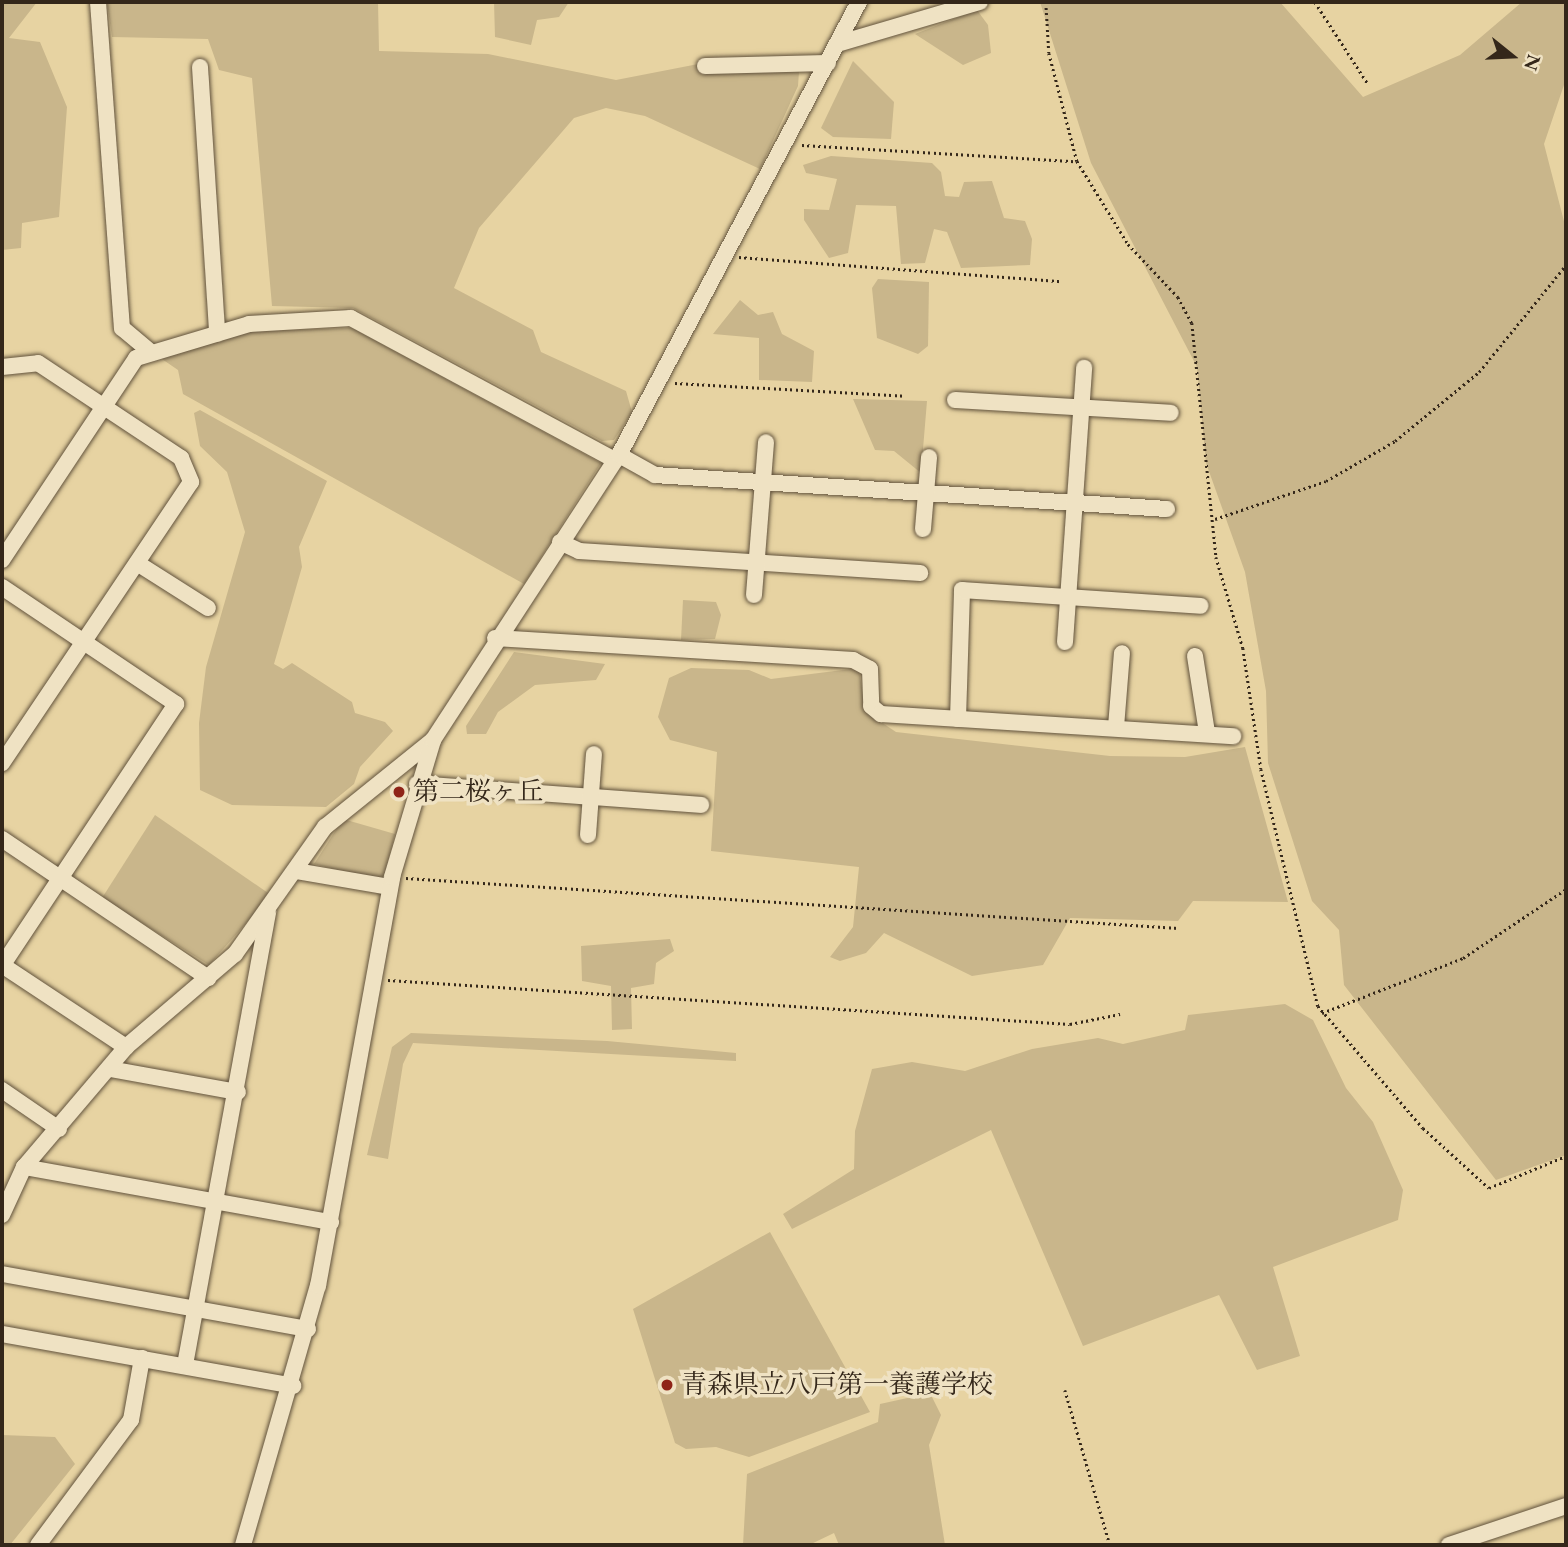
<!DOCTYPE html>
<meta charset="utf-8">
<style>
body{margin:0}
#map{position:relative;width:1568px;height:1547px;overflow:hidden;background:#e7d3a2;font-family:"EB Garamond","Noto Serif JP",serif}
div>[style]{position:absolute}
.green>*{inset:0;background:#c9b68b}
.path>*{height:2.5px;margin-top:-1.25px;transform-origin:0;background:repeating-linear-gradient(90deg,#34271a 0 2px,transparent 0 5.5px)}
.roads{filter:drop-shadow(0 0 2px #61523c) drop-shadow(0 0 2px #61523c)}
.minor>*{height:16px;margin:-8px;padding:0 8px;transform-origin:8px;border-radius:8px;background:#efe2c3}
.dots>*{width:19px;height:19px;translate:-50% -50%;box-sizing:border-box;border:4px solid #efe2c3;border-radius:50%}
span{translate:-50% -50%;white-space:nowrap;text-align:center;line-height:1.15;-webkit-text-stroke:7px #efe2c3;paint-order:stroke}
.poi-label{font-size:26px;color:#34271a}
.left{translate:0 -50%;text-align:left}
.frame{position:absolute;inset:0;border:4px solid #34271a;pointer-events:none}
.north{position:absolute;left:1477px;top:21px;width:70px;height:70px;-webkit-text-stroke:5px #efe2c3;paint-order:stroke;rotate:108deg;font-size:19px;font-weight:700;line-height:28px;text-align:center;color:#34271a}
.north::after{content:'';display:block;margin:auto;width:24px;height:32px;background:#34271a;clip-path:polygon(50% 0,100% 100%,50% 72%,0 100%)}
</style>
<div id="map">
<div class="green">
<div style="clip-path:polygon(2px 2px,37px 2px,9px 38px,40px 42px,67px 107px,59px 217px,22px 223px,21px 248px,2px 250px)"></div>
<div style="clip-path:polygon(107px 2px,378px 2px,379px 51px,488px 54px,616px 80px,724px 59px,800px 58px,798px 86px,760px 169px,645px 116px,606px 108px,574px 118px,479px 228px,454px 288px,533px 330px,541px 352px,626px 391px,632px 412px,614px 440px,602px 441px,353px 308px,272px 306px,252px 78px,219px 70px,208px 39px,112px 37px)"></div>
<div style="clip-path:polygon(494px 2px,569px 2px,559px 17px,537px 20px,531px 45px,495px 37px)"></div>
<div style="clip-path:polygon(1040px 2px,1280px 2px,1363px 97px,1460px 55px,1522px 2px,1566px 2px,1566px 79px,1544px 144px,1566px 229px,1566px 1155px,1496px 1180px,1344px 985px,1339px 930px,1312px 901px,1268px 763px,1266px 691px,1245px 572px,1206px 463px,1197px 367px,1091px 163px)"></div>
<div style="clip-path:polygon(977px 10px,988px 25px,991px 53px,963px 65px,915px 34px)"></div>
<div style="clip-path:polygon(853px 61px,894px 102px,891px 139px,833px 137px,821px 128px)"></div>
<div style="clip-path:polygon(831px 156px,932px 163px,941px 172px,945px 196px,959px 197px,964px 182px,992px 181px,1004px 218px,1025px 221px,1032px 239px,1030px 265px,961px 268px,947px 232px,934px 229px,925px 263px,901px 264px,896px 206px,856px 205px,848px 253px,829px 258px,804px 220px,804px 209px,829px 210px,837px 179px,806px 173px,803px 165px)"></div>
<div style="clip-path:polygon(878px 279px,929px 282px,928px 346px,918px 354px,877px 338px,872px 288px)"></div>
<div style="clip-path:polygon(740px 300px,758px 315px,773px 312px,782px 334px,814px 351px,812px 382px,759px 380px,759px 338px,713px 334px)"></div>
<div style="clip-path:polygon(352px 328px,601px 463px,524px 584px,183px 394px,178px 370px,159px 357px,250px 331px)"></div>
<div style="clip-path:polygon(853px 399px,927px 401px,921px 473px,894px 451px,875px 450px)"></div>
<div style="clip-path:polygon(200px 410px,327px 481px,299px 547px,302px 567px,274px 664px,283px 669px,292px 663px,352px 702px,355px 713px,385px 722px,393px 731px,360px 767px,354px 784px,326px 807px,232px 805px,200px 790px,199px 723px,206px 667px,245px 532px,227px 472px,200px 446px,194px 413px)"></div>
<div style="clip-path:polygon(683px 600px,716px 602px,721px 615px,715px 639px,681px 640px)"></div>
<div style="clip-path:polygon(514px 652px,605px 664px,596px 680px,535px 685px,498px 712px,486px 734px,467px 734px,466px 726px)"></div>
<div style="clip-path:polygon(691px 668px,749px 670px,771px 679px,851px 669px,859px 671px,866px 712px,896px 732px,1110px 756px,1185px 757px,1245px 747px,1288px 902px,1193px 901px,1178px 921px,1070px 918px,1043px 965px,972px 976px,884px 933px,866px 953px,840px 961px,830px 957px,853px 927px,859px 867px,711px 851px,717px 752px,670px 740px,658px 717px,669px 678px)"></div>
<div style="clip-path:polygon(155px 815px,271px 895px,209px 965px,102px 898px)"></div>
<div style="clip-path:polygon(343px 819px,395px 834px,385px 874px,376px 880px,314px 864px)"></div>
<div style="clip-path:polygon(670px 939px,674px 951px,656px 963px,654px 984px,631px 988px,632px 1029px,612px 1030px,611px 986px,582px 981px,581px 946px)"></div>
<div style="clip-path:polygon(1285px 1004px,1313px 1020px,1346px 1088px,1373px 1122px,1403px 1190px,1398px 1220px,1273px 1267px,1300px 1356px,1257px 1370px,1219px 1295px,1083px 1346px,991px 1130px,792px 1229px,783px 1214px,854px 1169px,855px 1131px,872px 1069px,912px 1062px,965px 1071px,1032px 1049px,1098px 1038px,1123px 1044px,1185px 1030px,1188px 1015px)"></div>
<div style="clip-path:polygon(411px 1033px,607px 1041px,736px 1053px,736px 1061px,413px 1043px,403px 1064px,388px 1159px,367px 1155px,392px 1047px)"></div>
<div style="clip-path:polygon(770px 1232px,870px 1412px,749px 1457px,716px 1447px,686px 1449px,675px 1443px,633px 1309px)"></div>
<div style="clip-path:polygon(930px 1393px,941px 1415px,929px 1445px,945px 1545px,839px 1545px,834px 1533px,809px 1545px,743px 1545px,747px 1474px,878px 1422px,880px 1404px)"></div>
<div style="clip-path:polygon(2px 1435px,55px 1437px,75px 1464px,10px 1545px,2px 1545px)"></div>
</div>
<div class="path">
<div style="left:1046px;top:2px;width:51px;rotate:86.6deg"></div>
<div style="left:1049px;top:53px;width:112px;rotate:75.5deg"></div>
<div style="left:1077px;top:161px;width:97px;rotate:58.4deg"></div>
<div style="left:1128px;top:244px;width:73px;rotate:46.7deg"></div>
<div style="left:1178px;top:297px;width:30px;rotate:62deg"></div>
<div style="left:1192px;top:323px;width:235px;rotate:84.1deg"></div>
<div style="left:1216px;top:557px;width:95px;rotate:73.5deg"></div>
<div style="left:1243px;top:648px;width:122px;rotate:81.5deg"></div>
<div style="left:1261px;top:769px;width:244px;rotate:76.5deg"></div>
<div style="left:1318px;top:1006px;width:161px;rotate:49.3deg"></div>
<div style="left:1423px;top:1128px;width:89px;rotate:42.3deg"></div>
<div style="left:1489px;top:1188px;width:83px;rotate:-22.6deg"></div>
<div style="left:1315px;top:2px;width:98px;rotate:57.1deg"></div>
<div style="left:802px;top:145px;width:273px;rotate:3.4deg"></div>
<div style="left:739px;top:257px;width:323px;rotate:4.3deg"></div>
<div style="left:675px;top:383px;width:230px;rotate:3.2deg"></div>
<div style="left:1215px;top:519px;width:117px;rotate:-18.9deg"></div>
<div style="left:1326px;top:481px;width:80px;rotate:-30.1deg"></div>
<div style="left:1395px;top:441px;width:109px;rotate:-39.4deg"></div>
<div style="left:1479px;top:372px;width:138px;rotate:-50.9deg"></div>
<div style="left:406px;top:878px;width:774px;rotate:3.71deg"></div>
<div style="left:388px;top:980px;width:683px;rotate:3.69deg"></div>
<div style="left:1070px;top:1024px;width:51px;rotate:-11.3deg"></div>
<div style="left:1322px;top:1013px;width:151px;rotate:-21.3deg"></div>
<div style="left:1463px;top:958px;width:124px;rotate:-33.8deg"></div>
<div style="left:1065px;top:1390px;width:161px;rotate:73.8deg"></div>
</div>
<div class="roads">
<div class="minor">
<div style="left:98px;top:2px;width:327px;rotate:85.8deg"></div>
<div style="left:122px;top:328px;width:38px;rotate:40deg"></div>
<div style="left:837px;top:44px;width:149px;rotate:-16.4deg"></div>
<div style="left:705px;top:66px;width:123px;rotate:-1.4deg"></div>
<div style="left:200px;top:67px;width:267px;rotate:86.3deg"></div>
<div style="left:2px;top:367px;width:36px;rotate:-6deg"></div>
<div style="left:38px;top:363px;width:172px;rotate:33.6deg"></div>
<div style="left:181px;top:458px;width:26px;rotate:67deg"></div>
<div style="left:191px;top:482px;width:339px;rotate:123.9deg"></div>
<div style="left:955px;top:400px;width:216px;rotate:3.4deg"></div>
<div style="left:619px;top:455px;width:41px;rotate:29.1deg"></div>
<div style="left:655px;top:475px;width:513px;rotate:3.8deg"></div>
<div style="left:923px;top:529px;width:72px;rotate:-85.2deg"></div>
<div style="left:560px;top:542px;width:21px;rotate:25deg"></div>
<div style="left:579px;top:551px;width:342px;rotate:3.7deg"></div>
<div style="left:2px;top:560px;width:242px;rotate:-56.4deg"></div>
<div style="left:136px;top:358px;width:118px;rotate:-16.7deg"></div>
<div style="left:249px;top:324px;width:102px;rotate:-3.4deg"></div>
<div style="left:351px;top:318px;width:300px;rotate:28.3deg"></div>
<div style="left:137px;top:563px;width:84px;rotate:32.4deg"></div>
<div style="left:2px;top:587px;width:210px;rotate:33.9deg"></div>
<div style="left:176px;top:704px;width:315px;rotate:123.6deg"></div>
<div style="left:754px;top:595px;width:153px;rotate:-85.5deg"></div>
<div style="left:495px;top:638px;width:359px;rotate:3.5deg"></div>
<div style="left:853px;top:660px;width:19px;rotate:28deg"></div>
<div style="left:870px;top:669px;width:37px;rotate:88deg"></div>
<div style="left:871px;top:706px;width:13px;rotate:39deg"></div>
<div style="left:881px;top:714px;width:353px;rotate:3.6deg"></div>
<div style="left:1065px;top:642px;width:275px;rotate:-86deg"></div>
<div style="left:1195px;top:656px;width:78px;rotate:81.1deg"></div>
<div style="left:958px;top:719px;width:129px;rotate:-88.2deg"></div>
<div style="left:962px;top:590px;width:239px;rotate:3.8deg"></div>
<div style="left:1116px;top:727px;width:74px;rotate:-85.4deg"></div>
<div style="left:417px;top:784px;width:285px;rotate:4.2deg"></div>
<div style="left:588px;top:835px;width:81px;rotate:-85.8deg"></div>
<div style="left:2px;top:839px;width:249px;rotate:34deg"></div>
<div style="left:296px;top:871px;width:95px;rotate:9.7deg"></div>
<div style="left:2px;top:965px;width:149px;rotate:33.5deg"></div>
<div style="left:110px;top:1069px;width:130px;rotate:10.2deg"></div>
<div style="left:2px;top:1090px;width:69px;rotate:34.4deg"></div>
<div style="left:24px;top:1167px;width:312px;rotate:10.2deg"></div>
<div style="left:2px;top:1215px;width:53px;rotate:-65.4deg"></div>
<div style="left:24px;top:1167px;width:157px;rotate:-49.6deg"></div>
<div style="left:126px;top:1047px;width:143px;rotate:-40.5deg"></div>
<div style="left:235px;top:954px;width:156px;rotate:-54.7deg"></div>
<div style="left:325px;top:827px;width:139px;rotate:-38.9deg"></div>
<div style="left:2px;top:1274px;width:311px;rotate:10.2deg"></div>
<div style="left:2px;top:1334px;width:296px;rotate:10.1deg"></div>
<div style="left:185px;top:1365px;width:460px;rotate:-79.6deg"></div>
<div style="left:38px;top:1545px;width:156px;rotate:-53.4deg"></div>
<div style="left:131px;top:1420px;width:63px;rotate:-79.9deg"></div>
<div style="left:243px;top:1545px;width:270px;rotate:-73.9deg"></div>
<div style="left:318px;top:1286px;width:416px;rotate:-79.7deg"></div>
<div style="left:392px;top:877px;width:143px;rotate:-73.3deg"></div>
<div style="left:433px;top:740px;width:340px;rotate:-56.9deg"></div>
<div style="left:619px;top:455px;width:513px;rotate:-62.09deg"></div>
<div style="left:1449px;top:1545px;width:123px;rotate:-18.4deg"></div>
</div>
</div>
<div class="dots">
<div style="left:399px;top:792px;background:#8f2418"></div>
<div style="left:667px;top:1385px;background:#8f2418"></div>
</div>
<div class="poi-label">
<span class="left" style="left:413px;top:792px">第二桜ヶ丘</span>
<span class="left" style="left:681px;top:1385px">青森県立八戸第一養護学校</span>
</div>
<div class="frame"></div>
<div class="north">N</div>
</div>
